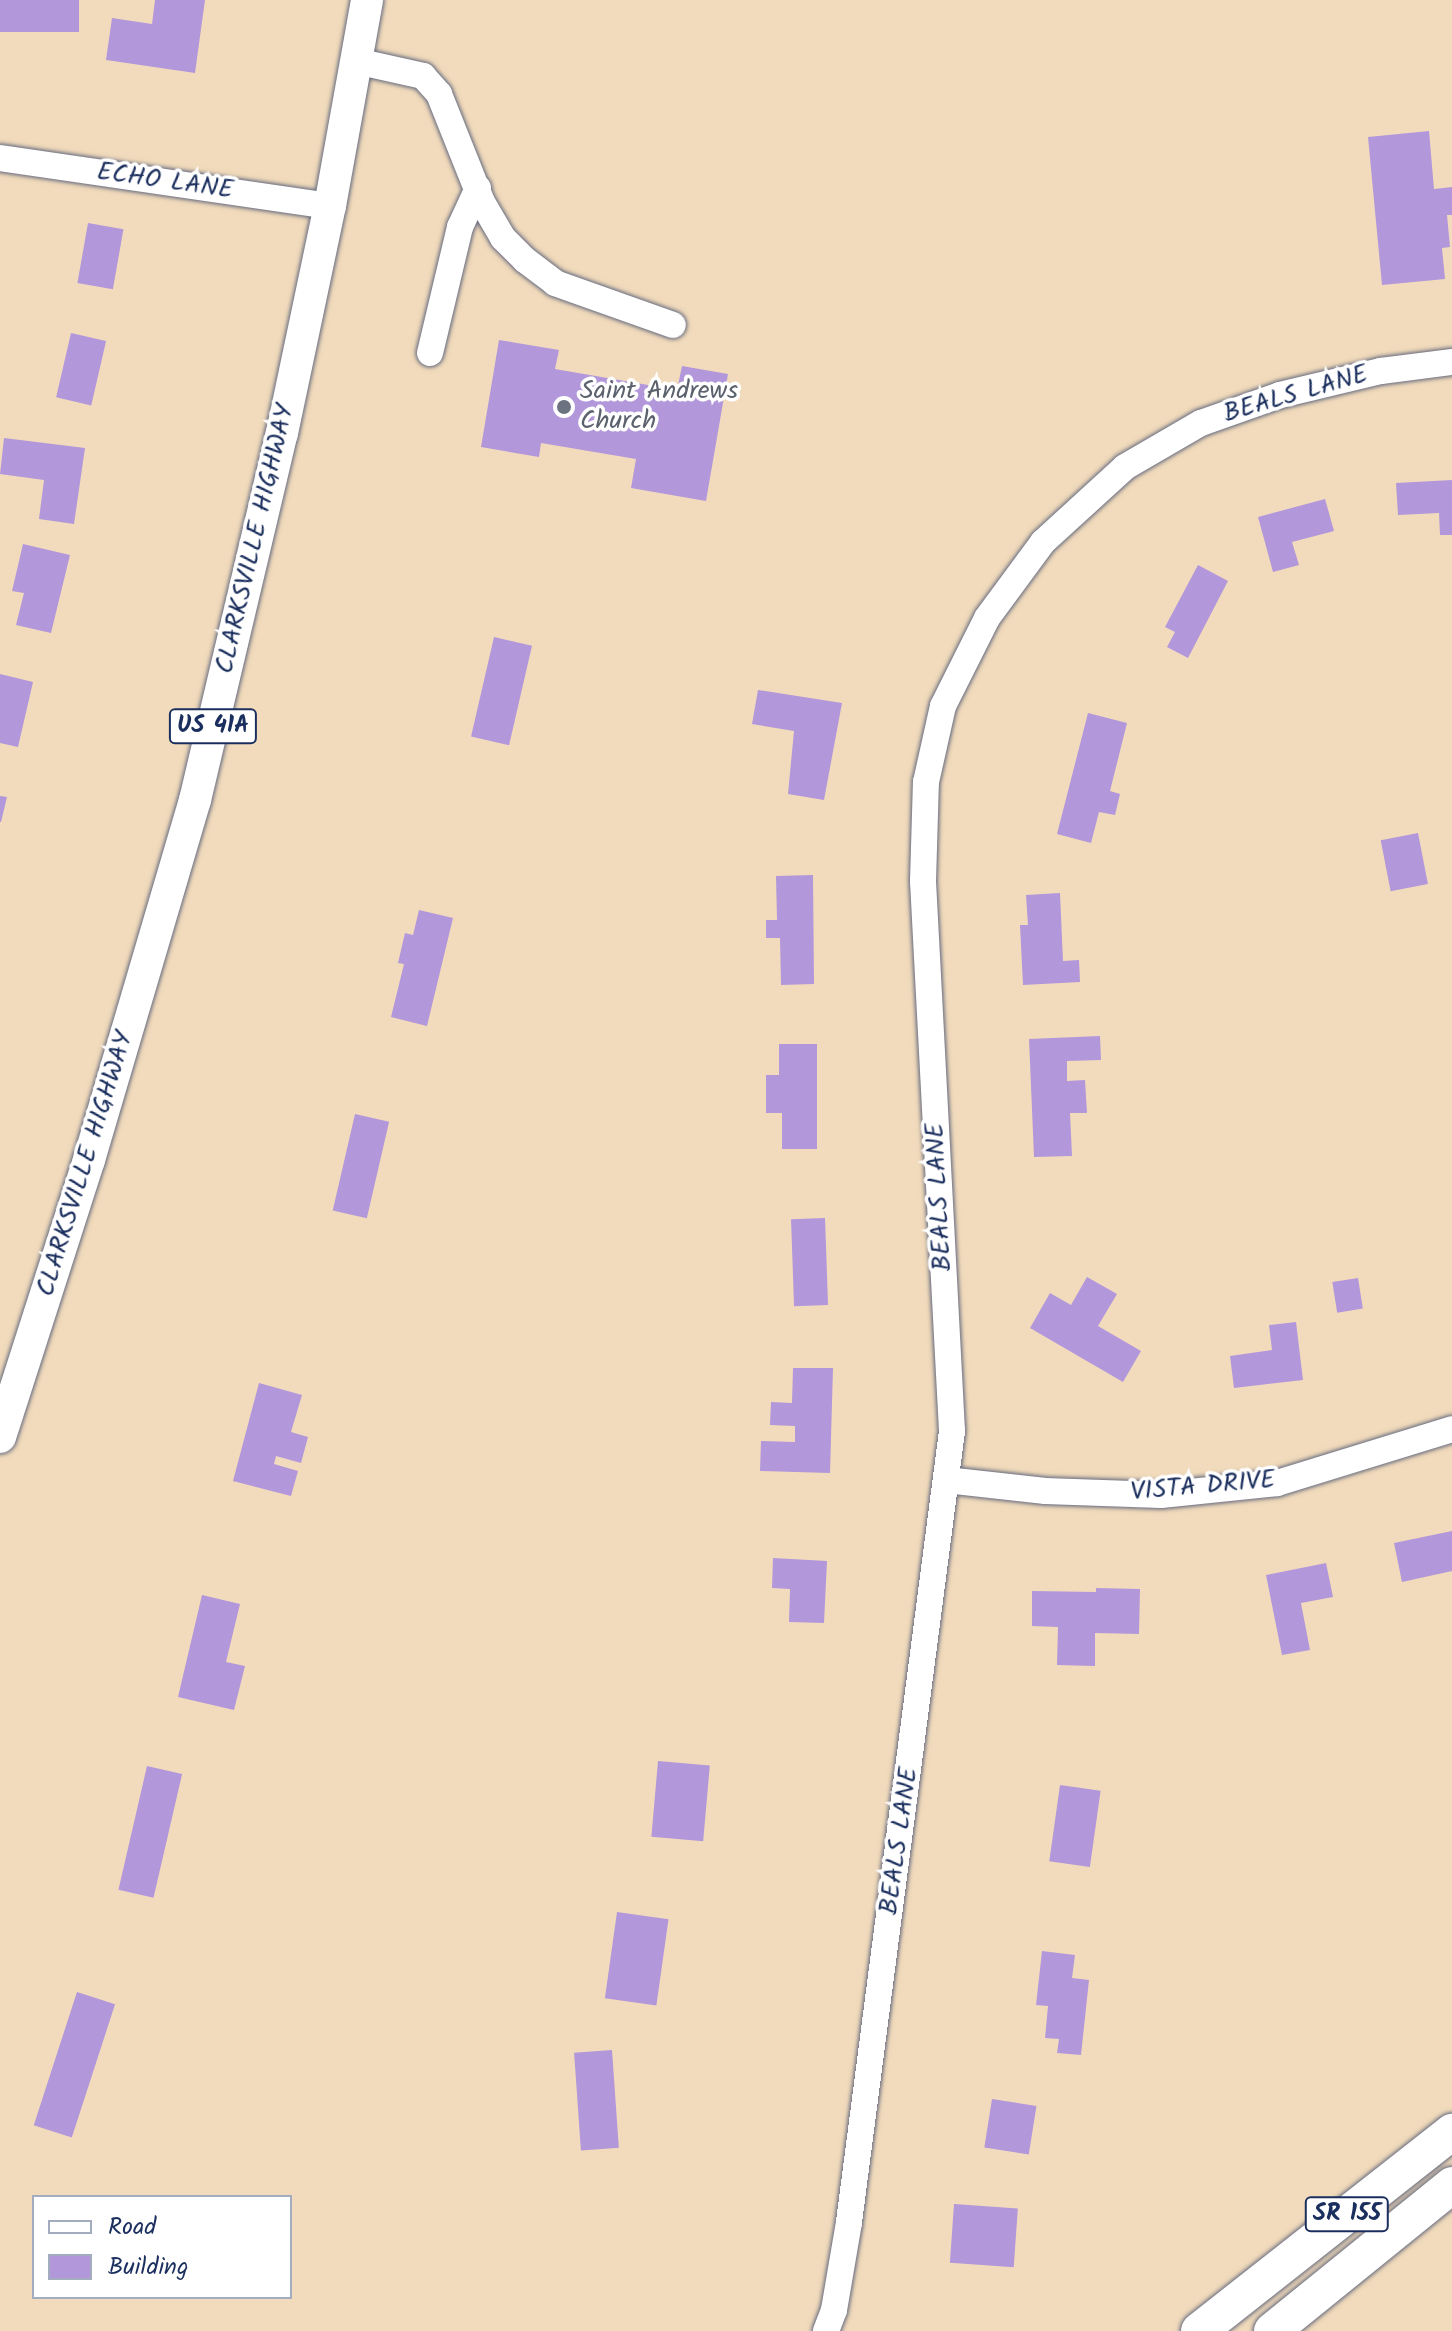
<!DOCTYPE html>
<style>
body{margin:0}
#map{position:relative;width:1452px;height:2331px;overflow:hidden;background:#f2dbbc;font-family:Kalam,sans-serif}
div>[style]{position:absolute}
.building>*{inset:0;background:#b297db;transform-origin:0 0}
.roads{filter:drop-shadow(0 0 2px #666b7f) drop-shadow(0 0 2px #666b7f)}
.minor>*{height:26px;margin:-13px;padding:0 13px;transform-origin:13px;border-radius:13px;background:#fff}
.major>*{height:32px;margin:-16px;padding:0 16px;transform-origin:16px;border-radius:16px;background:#fff}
.highway>*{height:36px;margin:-18px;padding:0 18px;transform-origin:18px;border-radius:18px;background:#fff}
.dots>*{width:22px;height:22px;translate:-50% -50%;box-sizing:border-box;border:4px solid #fff;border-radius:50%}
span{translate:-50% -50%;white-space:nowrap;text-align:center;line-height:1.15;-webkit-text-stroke:7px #fff;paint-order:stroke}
.shield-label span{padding:2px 6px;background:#fff;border:2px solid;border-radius:6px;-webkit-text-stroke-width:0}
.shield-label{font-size:24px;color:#1b2f5e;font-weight:700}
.street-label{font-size:26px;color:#1b2f5e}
.worship-label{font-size:26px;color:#5b616d}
.left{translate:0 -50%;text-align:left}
.legend{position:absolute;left:32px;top:2195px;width:260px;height:104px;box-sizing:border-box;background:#fff;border:2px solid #a4acbf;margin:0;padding:10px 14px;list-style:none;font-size:24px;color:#1b2f5e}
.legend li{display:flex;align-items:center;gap:16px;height:40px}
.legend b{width:40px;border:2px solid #a4acbf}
</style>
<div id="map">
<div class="building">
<div style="left:0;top:0;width:79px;height:32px"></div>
<div style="clip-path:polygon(155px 0,205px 0,195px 73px,106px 60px,112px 18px,152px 24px)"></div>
<div style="clip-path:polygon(1429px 131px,1434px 189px,1452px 187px,1452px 215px,1447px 215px,1450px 247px,1442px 248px,1445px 279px,1382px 285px,1368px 137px)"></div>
<div style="left:88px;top:223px;width:36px;height:61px;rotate:10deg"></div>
<div style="left:71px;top:333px;width:36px;height:66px;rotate:13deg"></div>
<div style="clip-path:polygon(499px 340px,559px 350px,555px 369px,677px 390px,682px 366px,728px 374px,706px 501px,631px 488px,636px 459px,541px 443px,539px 457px,481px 447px)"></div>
<div style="clip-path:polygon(4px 438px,85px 448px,74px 524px,39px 519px,44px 480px,0 474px)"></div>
<div style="clip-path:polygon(1452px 480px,1452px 535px,1440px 535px,1439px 513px,1398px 515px,1396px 483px)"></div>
<div style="clip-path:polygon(1325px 499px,1334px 531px,1292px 542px,1299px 565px,1273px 572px,1258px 517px)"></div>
<div style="clip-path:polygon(23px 544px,70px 555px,51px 633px,16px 625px,24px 593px,12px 591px)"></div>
<div style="clip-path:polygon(1198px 565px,1228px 581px,1188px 658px,1167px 647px,1175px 632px,1165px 627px)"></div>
<div style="left:494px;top:637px;width:39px;height:102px;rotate:13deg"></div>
<div style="clip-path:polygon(0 674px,33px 682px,18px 747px,0 743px)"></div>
<div style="clip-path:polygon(758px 690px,842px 703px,824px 800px,788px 794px,794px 731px,752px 724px)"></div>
<div style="clip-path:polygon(1088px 713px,1127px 723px,1110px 791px,1120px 794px,1115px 815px,1099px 812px,1091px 843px,1057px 834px)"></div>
<div style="clip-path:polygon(0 796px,7px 797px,1px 822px,0 822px)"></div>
<div style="left:1418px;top:833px;width:52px;height:38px;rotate:79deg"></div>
<div style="clip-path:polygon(813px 875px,814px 984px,781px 985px,780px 938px,766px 938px,766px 920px,777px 920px,776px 876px)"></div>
<div style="clip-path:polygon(1060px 893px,1063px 961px,1079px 960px,1080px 982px,1023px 985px,1020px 925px,1028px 925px,1026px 895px)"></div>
<div style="clip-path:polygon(419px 910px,453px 918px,427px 1026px,391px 1017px,404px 964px,398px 963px,405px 933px,413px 935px)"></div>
<div style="clip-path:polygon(1100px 1036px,1101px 1060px,1067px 1061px,1067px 1081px,1085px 1080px,1087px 1113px,1070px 1113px,1072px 1156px,1034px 1157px,1029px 1039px)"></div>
<div style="clip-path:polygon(779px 1044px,817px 1044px,817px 1149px,782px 1149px,782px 1113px,766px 1113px,766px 1075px,779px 1075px)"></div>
<div style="left:355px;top:1114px;width:35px;height:99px;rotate:13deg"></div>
<div style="left:825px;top:1218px;width:87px;height:34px;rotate:88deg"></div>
<div style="clip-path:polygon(1087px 1277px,1117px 1294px,1098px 1326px,1141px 1351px,1123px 1382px,1030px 1328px,1050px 1293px,1071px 1305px)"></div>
<div style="left:1358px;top:1278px;width:31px;height:26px;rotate:81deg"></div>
<div style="clip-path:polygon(1296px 1322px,1303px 1380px,1234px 1388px,1230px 1356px,1272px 1350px,1269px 1325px)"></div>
<div style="clip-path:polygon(793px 1368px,833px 1368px,830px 1473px,760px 1471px,761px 1441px,795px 1442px,795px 1426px,770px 1425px,771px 1402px,792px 1403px)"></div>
<div style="clip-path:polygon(259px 1383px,302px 1395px,291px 1432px,308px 1437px,301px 1463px,276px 1456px,274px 1464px,298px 1471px,291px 1496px,233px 1481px)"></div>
<div style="clip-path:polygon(1452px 1531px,1452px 1571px,1402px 1582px,1394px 1543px)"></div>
<div style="clip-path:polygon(773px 1558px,827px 1561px,824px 1623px,789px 1622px,790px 1589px,772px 1588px)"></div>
<div style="clip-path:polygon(1326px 1563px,1333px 1597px,1301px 1603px,1310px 1650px,1282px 1655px,1266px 1575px)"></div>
<div style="clip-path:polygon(1096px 1588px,1140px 1589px,1139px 1634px,1095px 1633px,1095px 1666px,1057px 1665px,1058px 1627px,1032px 1626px,1032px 1591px,1096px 1592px)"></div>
<div style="clip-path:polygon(202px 1595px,240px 1604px,226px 1662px,245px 1666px,234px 1710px,178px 1697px)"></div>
<div style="left:658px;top:1761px;width:52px;height:76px;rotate:5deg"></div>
<div style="left:147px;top:1766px;width:36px;height:127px;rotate:13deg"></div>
<div style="left:1060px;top:1785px;width:41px;height:77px;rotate:8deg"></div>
<div style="left:617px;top:1912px;width:52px;height:87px;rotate:8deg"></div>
<div style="clip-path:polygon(1042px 1951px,1075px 1955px,1072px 1978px,1089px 1980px,1081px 2055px,1057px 2053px,1059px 2039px,1045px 2038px,1048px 2006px,1036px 2005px)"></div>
<div style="left:77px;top:1992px;width:40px;height:140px;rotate:18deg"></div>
<div style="left:612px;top:2050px;width:98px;height:38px;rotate:86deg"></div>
<div style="left:992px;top:2099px;width:45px;height:49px;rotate:9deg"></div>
<div style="left:954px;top:2204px;width:64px;height:59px;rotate:4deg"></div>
</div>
<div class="roads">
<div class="minor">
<div style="left:356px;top:61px;width:69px;rotate:12.6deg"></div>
<div style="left:423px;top:76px;width:24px;rotate:48deg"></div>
<div style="left:439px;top:94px;width:116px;rotate:68.3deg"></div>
<div style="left:482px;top:202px;width:42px;rotate:59.7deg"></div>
<div style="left:503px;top:238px;width:31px;rotate:45deg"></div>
<div style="left:525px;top:260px;width:38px;rotate:37deg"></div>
<div style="left:555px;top:283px;width:125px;rotate:19.6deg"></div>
<div style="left:0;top:158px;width:333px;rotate:8.3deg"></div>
<div style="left:430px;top:353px;width:130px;rotate:-76.6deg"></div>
<div style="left:460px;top:227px;width:43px;rotate:-65.2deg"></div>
<div style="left:946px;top:1480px;width:100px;rotate:6.3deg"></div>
<div style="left:1045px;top:1491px;width:116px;rotate:2deg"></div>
<div style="left:1161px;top:1495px;width:117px;rotate:-5.9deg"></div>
<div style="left:1277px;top:1483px;width:183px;rotate:-17.1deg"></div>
<div style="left:826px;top:2331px;width:22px;rotate:-69deg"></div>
<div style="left:834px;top:2310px;width:89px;rotate:-80.3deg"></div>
<div style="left:849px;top:2222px;width:798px;rotate:-82.58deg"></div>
<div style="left:952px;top:1431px;width:551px;rotate:-93.02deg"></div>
<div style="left:923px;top:881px;width:99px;rotate:-88.3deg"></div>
<div style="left:926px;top:782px;width:78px;rotate:-77.4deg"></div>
<div style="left:943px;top:706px;width:98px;rotate:-63.4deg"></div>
<div style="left:987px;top:618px;width:94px;rotate:-53.6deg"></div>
<div style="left:1043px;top:542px;width:111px;rotate:-42.4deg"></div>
<div style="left:1125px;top:467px;width:88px;rotate:-30.1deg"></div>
<div style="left:1201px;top:423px;width:84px;rotate:-19.5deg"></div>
<div style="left:1280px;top:395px;width:104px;rotate:-13.4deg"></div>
<div style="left:1381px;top:371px;width:72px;rotate:-7.2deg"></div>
</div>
<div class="major">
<div style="left:0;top:1437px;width:291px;rotate:-72.2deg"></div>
<div style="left:89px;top:1160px;width:375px;rotate:-73.6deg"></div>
<div style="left:195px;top:800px;width:377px;rotate:-76.7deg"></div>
<div style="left:282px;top:433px;width:232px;rotate:-78.1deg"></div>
<div style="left:330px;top:206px;width:209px;rotate:-79.8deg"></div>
</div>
<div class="highway">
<div style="left:1199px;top:2331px;width:322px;rotate:-38.2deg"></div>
<div style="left:1272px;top:2331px;width:232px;rotate:-39deg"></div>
</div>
</div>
<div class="dots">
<div style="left:564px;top:407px;background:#6b7280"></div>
</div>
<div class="shield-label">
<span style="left:213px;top:726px">US 41A</span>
<span style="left:1347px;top:2214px">SR 155</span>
</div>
<div class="street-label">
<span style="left:165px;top:182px;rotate:8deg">ECHO LANE</span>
<span style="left:1296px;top:395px;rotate:-16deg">BEALS LANE</span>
<span style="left:256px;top:539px;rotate:-77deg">CLARKSVILLE HIGHWAY</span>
<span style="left:86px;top:1164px;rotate:-73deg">CLARKSVILLE HIGHWAY</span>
<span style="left:940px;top:1197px;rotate:-93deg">BEALS LANE</span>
<span style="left:1203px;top:1487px;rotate:-5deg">VISTA DRIVE</span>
<span style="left:900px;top:1841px;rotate:-82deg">BEALS LANE</span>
</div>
<div class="worship-label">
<span class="left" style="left:580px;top:407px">Saint Andrews<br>Church</span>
</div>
<ul class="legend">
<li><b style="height:10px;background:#fff"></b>Road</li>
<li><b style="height:22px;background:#b297db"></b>Building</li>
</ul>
</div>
